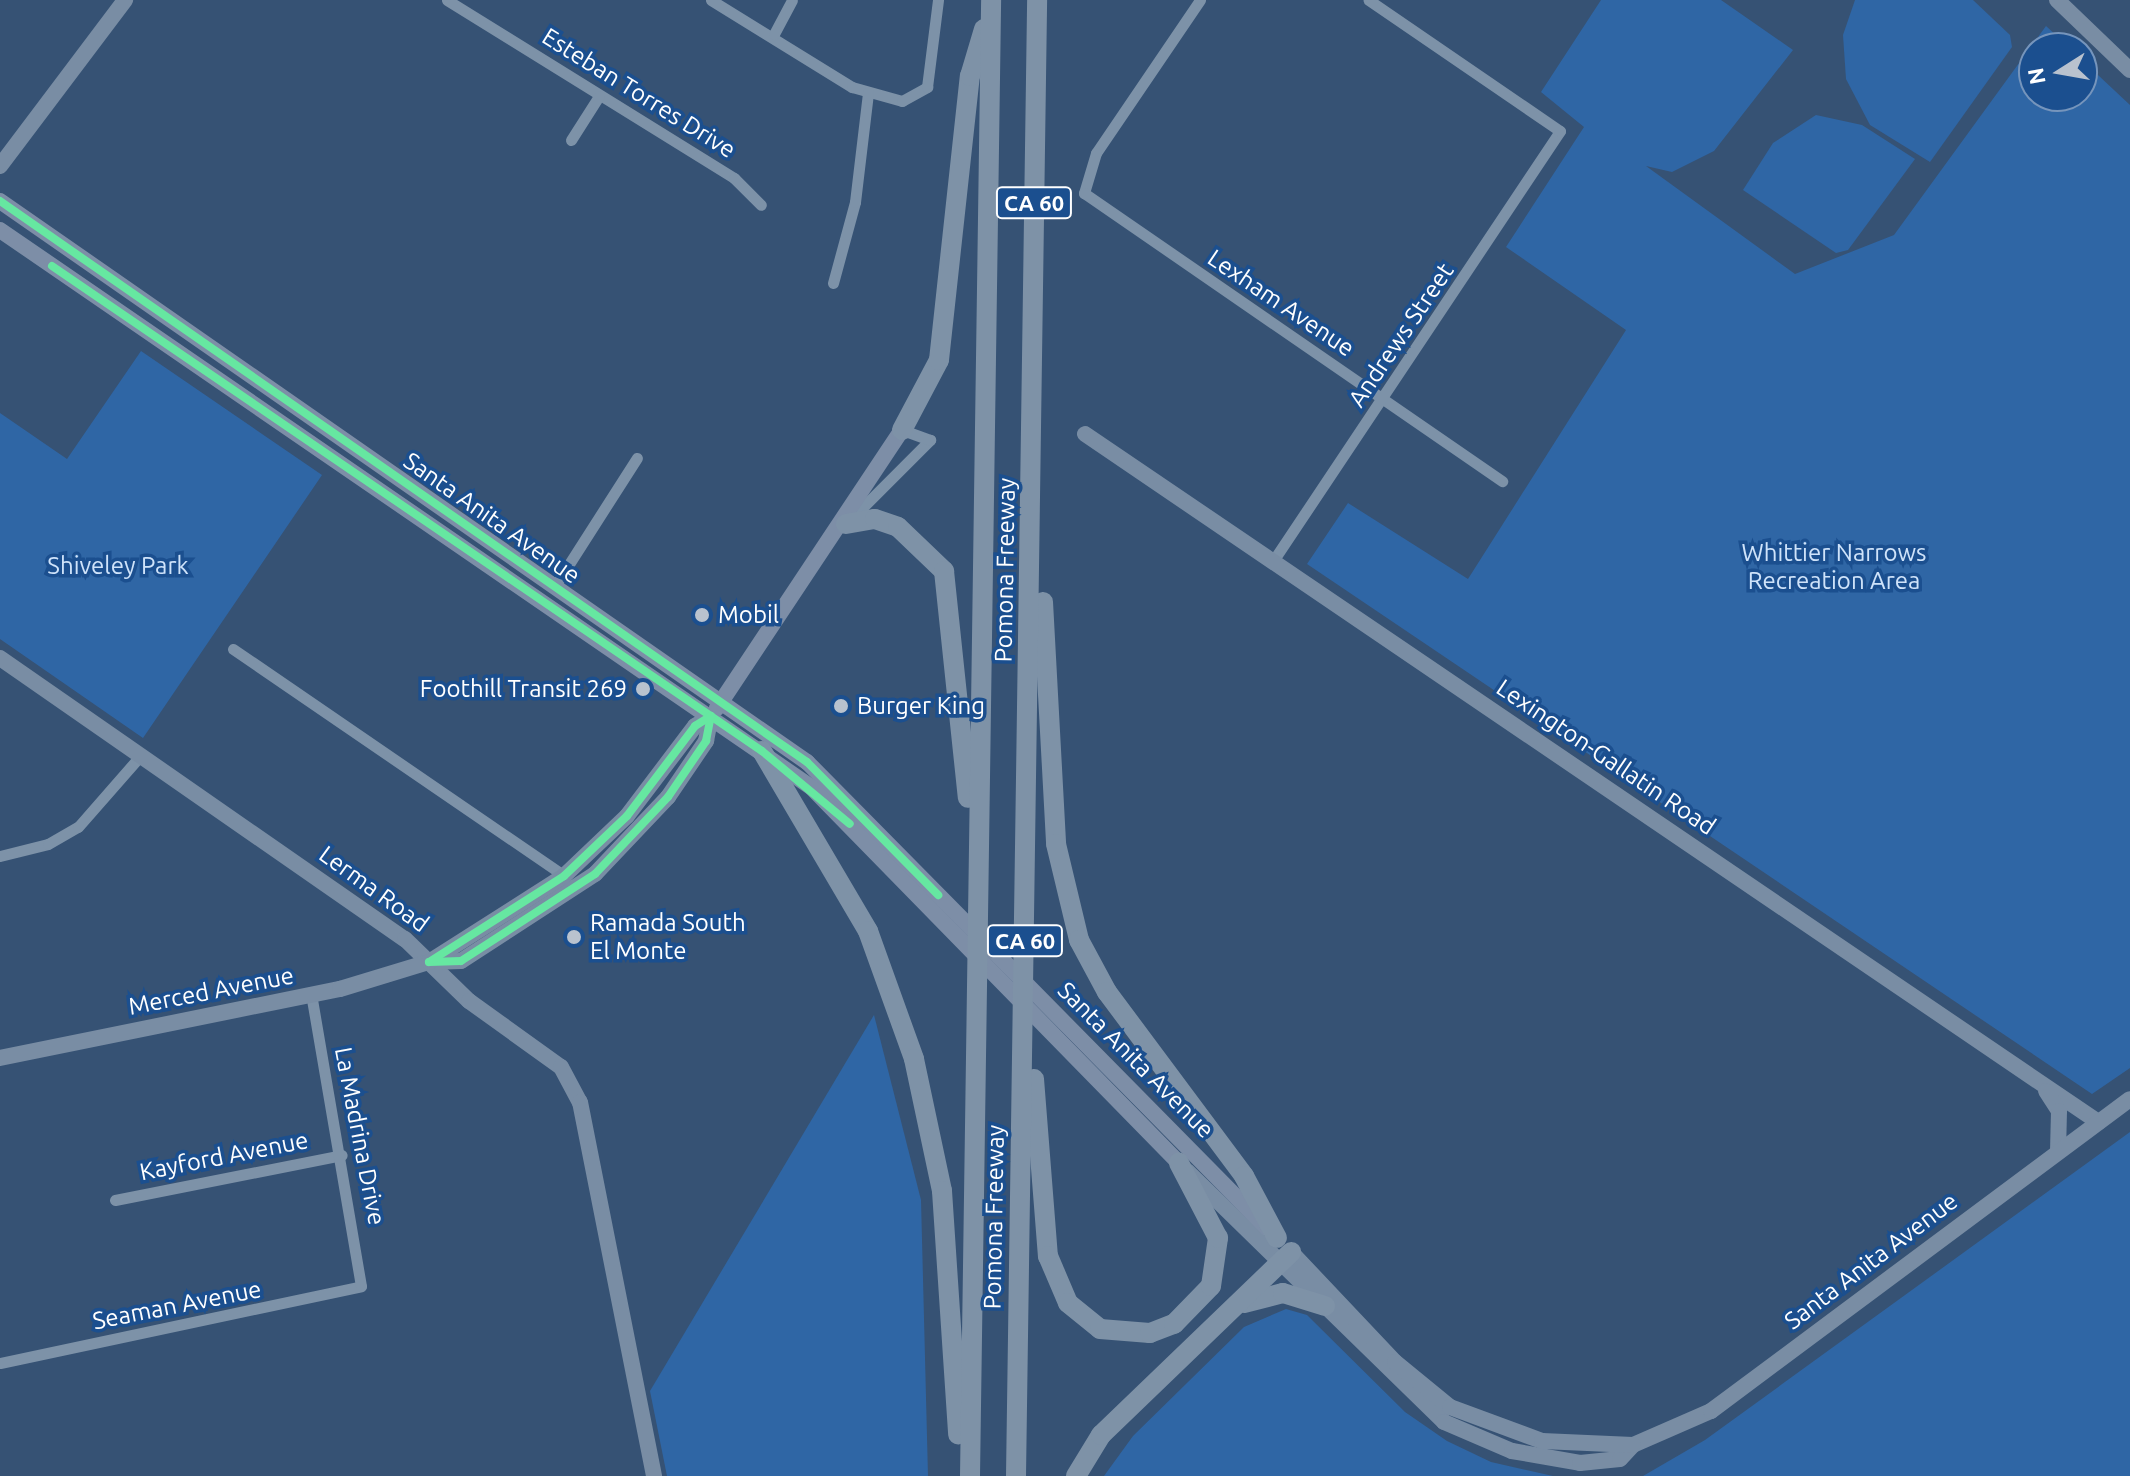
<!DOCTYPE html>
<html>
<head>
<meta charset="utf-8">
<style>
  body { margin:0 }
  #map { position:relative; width:2130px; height:1476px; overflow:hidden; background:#365274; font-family:Ubuntu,sans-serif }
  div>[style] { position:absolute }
  .green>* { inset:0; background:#2f66a5 }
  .street>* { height:11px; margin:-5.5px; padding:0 5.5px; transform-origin:5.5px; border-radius:5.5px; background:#7d92a8 }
  .secondary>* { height:16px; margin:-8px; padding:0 8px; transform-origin:8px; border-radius:8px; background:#798da4 }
  .primary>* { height:16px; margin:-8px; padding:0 8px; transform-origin:8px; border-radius:8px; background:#7d8ea7 }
  .highway>* { height:20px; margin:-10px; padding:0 10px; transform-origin:10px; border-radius:10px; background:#7e92a7 }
  .cycleway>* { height:8px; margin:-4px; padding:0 4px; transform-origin:4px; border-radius:4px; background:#66e7a1 }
  .dots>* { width:22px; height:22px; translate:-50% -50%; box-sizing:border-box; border:4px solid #1b4f8f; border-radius:50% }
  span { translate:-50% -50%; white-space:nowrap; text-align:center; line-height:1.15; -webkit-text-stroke:7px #1b4f8f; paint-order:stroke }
  .shield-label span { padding:2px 6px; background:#1b4f8f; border:2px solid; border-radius:6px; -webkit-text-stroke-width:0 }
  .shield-label { font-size:22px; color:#fff; font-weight:700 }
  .street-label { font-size:24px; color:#fff }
  .park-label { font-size:24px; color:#cfe3fa }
  .poi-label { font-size:24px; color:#fff }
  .left { translate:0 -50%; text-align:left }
  .right { translate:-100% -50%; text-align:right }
  .north { position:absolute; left:2018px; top:32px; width:80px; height:80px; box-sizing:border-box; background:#1b4f8f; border:2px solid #7695bc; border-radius:50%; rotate:259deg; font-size:22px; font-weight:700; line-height:32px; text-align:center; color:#fff }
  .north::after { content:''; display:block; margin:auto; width:28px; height:36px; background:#b9c2ce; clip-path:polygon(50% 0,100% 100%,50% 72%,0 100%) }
</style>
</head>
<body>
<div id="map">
  <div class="green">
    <div style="clip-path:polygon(1601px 0,1721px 0,1793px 50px,1714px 151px,1672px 172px,1646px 166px,1795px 274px,1894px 235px,2046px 26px,2070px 48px,2034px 48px,2034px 96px,2082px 96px,2082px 60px,2130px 105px,2130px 1068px,2092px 1094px,1307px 564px,1348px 503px,1468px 579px,1626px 330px,1506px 247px,1584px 127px,1541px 92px)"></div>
    <div style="clip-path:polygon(1855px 0,1973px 0,2010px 35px,2012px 47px,1930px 162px,1870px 125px,1846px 79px,1843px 35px)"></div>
    <div style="clip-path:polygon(1816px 115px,1862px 125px,1915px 159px,1848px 250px,1836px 253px,1743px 190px,1773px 143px)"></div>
    <div style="clip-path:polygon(141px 351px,322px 475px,143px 738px,0 639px,0 413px,67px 459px)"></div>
    <div style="clip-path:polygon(874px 1015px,921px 1200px,928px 1476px,667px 1476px,650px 1391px)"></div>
    <div style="clip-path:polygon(2130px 1132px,2130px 1476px,1643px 1476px,1705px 1440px)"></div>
    <div style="clip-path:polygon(1286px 1309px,1307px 1315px,1405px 1412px,1447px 1441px,1491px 1462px,1553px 1476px,1104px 1476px,1133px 1436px,1244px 1327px)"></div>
  </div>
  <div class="street">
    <div style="left:447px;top:0;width:338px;rotate:31.8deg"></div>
    <div style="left:734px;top:178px;width:38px;rotate:45deg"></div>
    <div style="left:711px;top:0;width:166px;rotate:31.7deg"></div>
    <div style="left:852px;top:87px;width:52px;rotate:15.6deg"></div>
    <div style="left:902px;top:101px;width:29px;rotate:-29deg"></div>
    <div style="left:927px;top:87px;width:88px;rotate:-82.8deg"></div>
    <div style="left:1200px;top:0;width:185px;rotate:124.2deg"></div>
    <div style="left:1096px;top:153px;width:42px;rotate:106.7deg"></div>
    <div style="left:1084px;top:193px;width:508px;rotate:34.57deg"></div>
    <div style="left:774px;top:34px;width:38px;rotate:-62deg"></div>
    <div style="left:571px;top:140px;width:52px;rotate:-57.5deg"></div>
    <div style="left:833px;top:283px;width:84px;rotate:-74.8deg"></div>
    <div style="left:855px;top:202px;width:110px;rotate:-83.2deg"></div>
    <div style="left:849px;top:521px;width:115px;rotate:-45deg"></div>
    <div style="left:930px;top:440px;width:30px;rotate:-160deg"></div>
    <div style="left:1273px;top:561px;width:517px;rotate:-56.28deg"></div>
    <div style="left:1560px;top:131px;width:232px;rotate:-145.6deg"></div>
    <div style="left:555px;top:586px;width:152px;rotate:-57.4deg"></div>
    <div style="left:233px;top:649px;width:401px;rotate:34.4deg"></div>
    <div style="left:0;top:856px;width:49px;rotate:-14deg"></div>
    <div style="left:48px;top:844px;width:34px;rotate:-30deg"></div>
    <div style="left:78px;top:827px;width:97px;rotate:-48.8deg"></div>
    <div style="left:115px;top:1200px;width:231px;rotate:-11.2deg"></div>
    <div style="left:0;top:1363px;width:369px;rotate:-12deg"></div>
    <div style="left:361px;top:1286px;width:295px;rotate:-99.7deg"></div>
  </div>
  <div class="secondary">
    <div style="left:2057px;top:0;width:101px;rotate:43.8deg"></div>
    <div style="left:0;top:166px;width:208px;rotate:-53deg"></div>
    <div style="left:1085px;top:434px;width:1225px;rotate:34.18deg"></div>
    <div style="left:0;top:658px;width:493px;rotate:34.8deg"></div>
    <div style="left:405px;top:939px;width:89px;rotate:44.1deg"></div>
    <div style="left:469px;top:1001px;width:113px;rotate:35.7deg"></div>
    <div style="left:561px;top:1067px;width:40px;rotate:62deg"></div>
    <div style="left:580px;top:1102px;width:381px;rotate:78.8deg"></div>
    <div style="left:429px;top:962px;width:32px;rotate:-2deg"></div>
    <div style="left:461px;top:961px;width:160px;rotate:-33deg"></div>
    <div style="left:595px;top:874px;width:106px;rotate:-46.5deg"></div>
    <div style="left:668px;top:797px;width:68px;rotate:-55.8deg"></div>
    <div style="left:706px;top:741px;width:25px;rotate:-79deg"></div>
    <div style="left:0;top:1058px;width:347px;rotate:-11.5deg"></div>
    <div style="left:340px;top:989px;width:93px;rotate:-16.9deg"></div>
    <div style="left:429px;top:962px;width:160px;rotate:-32.5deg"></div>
    <div style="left:564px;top:876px;width:87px;rotate:-43.6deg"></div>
    <div style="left:627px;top:816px;width:113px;rotate:-52.9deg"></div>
    <div style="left:695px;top:726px;width:19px;rotate:-32deg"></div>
    <div style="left:2046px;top:1091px;width:24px;rotate:57deg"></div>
    <div style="left:2059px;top:1111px;width:40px;rotate:91.4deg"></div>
    <div style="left:1187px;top:1171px;width:359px;rotate:44.3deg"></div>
    <div style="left:1444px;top:1422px;width:74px;rotate:23.1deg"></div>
    <div style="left:1512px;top:1451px;width:69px;rotate:10deg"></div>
    <div style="left:1580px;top:1463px;width:40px;rotate:-5.7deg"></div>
    <div style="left:1620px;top:1459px;width:19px;rotate:-47deg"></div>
    <div style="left:1633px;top:1445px;width:85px;rotate:-23.6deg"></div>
    <div style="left:1711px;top:1411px;width:522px;rotate:-36.67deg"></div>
    <div style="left:1291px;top:1252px;width:151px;rotate:46.6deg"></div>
    <div style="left:1395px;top:1362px;width:71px;rotate:39.3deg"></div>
    <div style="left:1450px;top:1407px;width:98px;rotate:20.3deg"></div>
    <div style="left:1542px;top:1441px;width:91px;rotate:2.5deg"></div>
  </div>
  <div class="primary">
    <div style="left:0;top:201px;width:983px;rotate:34.81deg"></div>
    <div style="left:807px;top:762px;width:655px;rotate:45.37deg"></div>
    <div style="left:0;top:230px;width:984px;rotate:34.48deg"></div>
    <div style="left:811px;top:787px;width:526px;rotate:45.62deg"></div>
    <div style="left:717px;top:708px;width:334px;rotate:-56.4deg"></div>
  </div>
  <div class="highway">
    <div style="left:902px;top:430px;width:79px;rotate:-62.1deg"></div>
    <div style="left:939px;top:360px;width:286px;rotate:-83.8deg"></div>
    <div style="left:970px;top:76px;width:49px;rotate:-73.4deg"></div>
    <div style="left:846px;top:524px;width:29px;rotate:-10deg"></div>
    <div style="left:875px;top:519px;width:24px;rotate:19deg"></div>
    <div style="left:898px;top:527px;width:64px;rotate:43.7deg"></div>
    <div style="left:944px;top:571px;width:228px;rotate:84deg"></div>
    <div style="left:1043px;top:602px;width:242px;rotate:86.9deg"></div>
    <div style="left:1056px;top:844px;width:99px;rotate:76.5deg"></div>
    <div style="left:1079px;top:940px;width:59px;rotate:61.7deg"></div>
    <div style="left:1107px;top:992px;width:229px;rotate:53.3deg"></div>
    <div style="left:1244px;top:1176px;width:70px;rotate:62deg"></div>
    <div style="left:762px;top:751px;width:209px;rotate:59.5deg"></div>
    <div style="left:868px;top:931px;width:136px;rotate:70.2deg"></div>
    <div style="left:914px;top:1059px;width:135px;rotate:78deg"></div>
    <div style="left:942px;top:1191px;width:244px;rotate:86.2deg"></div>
    <div style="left:1034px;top:1079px;width:178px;rotate:85.5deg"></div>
    <div style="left:1048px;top:1256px;width:51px;rotate:66.9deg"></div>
    <div style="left:1068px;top:1303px;width:41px;rotate:39.1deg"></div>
    <div style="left:1100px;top:1329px;width:50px;rotate:4.6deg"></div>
    <div style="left:1150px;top:1333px;width:26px;rotate:-21deg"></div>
    <div style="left:1174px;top:1324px;width:53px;rotate:-45.8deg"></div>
    <div style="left:1211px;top:1286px;width:49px;rotate:-81.7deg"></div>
    <div style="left:1218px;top:1238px;width:85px;rotate:-117.5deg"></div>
    <div style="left:1244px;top:1303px;width:40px;rotate:-14.4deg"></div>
    <div style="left:1283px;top:1293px;width:44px;rotate:17.2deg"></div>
    <div style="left:970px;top:1476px;width:1476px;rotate:-89.18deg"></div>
    <div style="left:1016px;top:1476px;width:1476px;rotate:-89.18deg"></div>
    <div style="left:1076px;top:1476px;width:48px;rotate:-58.6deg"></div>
    <div style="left:1101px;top:1435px;width:264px;rotate:-43.9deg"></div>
  </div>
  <div class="cycleway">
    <div style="left:0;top:201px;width:983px;rotate:34.81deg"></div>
    <div style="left:807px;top:762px;width:187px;rotate:45.4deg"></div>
    <div style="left:52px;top:266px;width:860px;rotate:34.34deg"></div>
    <div style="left:762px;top:751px;width:114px;rotate:39.7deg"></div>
    <div style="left:429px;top:962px;width:32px;rotate:-2deg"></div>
    <div style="left:461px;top:961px;width:160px;rotate:-33deg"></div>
    <div style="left:595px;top:874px;width:106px;rotate:-46.5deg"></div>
    <div style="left:668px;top:797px;width:68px;rotate:-55.8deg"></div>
    <div style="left:706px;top:741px;width:25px;rotate:-79deg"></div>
    <div style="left:429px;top:962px;width:160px;rotate:-32.5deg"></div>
    <div style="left:564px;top:876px;width:87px;rotate:-43.6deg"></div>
    <div style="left:627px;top:816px;width:113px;rotate:-52.9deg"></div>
    <div style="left:695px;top:726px;width:19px;rotate:-32deg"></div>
  </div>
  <div class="dots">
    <div style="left:702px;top:615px;background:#b9c2ce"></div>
    <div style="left:643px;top:689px;background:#b9c2ce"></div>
    <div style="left:841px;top:706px;background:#b9c2ce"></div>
    <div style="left:574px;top:937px;background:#b9c2ce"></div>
  </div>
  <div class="shield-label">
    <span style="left:1034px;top:203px">CA 60</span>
    <span style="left:1025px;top:941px">CA 60</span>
  </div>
  <div class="street-label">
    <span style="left:639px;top:93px;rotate:32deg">Esteban Torres Drive</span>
    <span style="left:1281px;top:303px;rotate:34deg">Lexham Avenue</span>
    <span style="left:1401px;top:335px;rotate:-56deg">Andrews Street</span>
    <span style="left:492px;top:518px;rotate:35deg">Santa Anita Avenue</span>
    <span style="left:1005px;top:570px;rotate:-89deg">Pomona Freeway</span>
    <span style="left:1606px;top:757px;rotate:34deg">Lexington-Gallatin Road</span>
    <span style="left:374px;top:889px;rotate:36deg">Lerma Road</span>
    <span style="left:211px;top:991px;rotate:-11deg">Merced Avenue</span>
    <span style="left:1136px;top:1060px;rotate:45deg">Santa Anita Avenue</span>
    <span style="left:360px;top:1136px;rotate:79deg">La Madrina Drive</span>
    <span style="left:224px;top:1156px;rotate:-11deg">Kayford Avenue</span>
    <span style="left:994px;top:1217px;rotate:-89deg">Pomona Freeway</span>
    <span style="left:1871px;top:1261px;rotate:-37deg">Santa Anita Avenue</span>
    <span style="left:177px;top:1305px;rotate:-11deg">Seaman Avenue</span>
  </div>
  <div class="park-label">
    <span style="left:1834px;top:567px">Whittier Narrows<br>Recreation Area</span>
    <span style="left:118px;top:566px">Shiveley Park</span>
  </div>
  <div class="poi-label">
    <span class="left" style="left:718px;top:615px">Mobil</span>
    <span class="right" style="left:627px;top:689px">Foothill Transit 269</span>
    <span class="left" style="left:857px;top:706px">Burger King</span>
    <span class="left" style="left:590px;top:937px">Ramada South<br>El Monte</span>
  </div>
  <div class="north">N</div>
</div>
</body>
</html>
